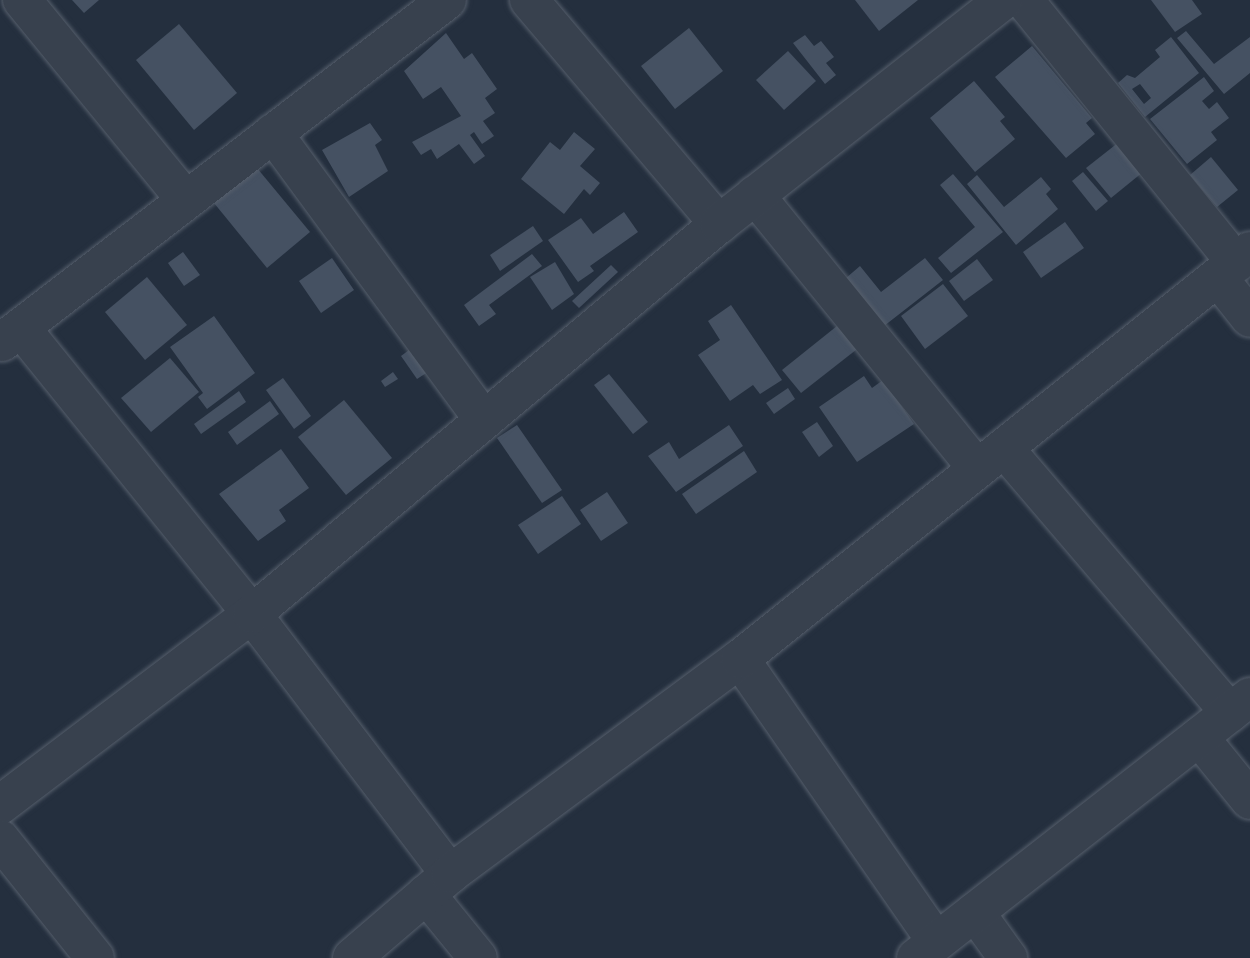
<!DOCTYPE html>
<html>
<head>
<meta charset="utf-8">
<style>
  body { margin:0 }
  #map { position:relative; width:1250px; height:958px; overflow:hidden; background:#242f3e; font-family:Jost,sans-serif }
  div>[style] { position:absolute }
  .building>* { inset:0; background:#455162 }
  .roads { filter:drop-shadow(0 0 2px #565f6c) drop-shadow(0 0 2px #565f6c) }
  .minor>* { height:38px; margin:-19px; padding:0 19px; transform-origin:19px; border-radius:19px; background:#38414e }
  span { translate:-50% -50%; white-space:nowrap; text-align:center; line-height:1.15; -webkit-text-stroke:5px #1d2633; paint-order:stroke }
</style>
</head>
<body>
<div id="map">
  <div class="building">
    <div style="clip-path:polygon(72px 0,99px 0,84px 13px)"></div>
    <div style="clip-path:polygon(855px 0,918px 0,879px 31px)"></div>
    <div style="clip-path:polygon(1151px 0,1192px 0,1202px 14px,1175px 32px)"></div>
    <div style="clip-path:polygon(179px 24px,237px 93px,194px 130px,136px 60px)"></div>
    <div style="clip-path:polygon(689px 28px,723px 71px,675px 109px,641px 66px)"></div>
    <div style="clip-path:polygon(1186px 31px,1214px 64px,1250px 37px,1250px 73px,1224px 94px,1177px 38px)"></div>
    <div style="clip-path:polygon(446px 33px,464px 59px,472px 53px,497px 89px,485px 98px,495px 113px,483px 121px,494px 136px,482px 144px,474px 132px,470px 135px,485px 156px,474px 164px,459px 144px,437px 159px,431px 149px,421px 155px,412px 142px,461px 116px,441px 87px,423px 99px,404px 71px)"></div>
    <div style="clip-path:polygon(805px 35px,814px 46px,821px 41px,834px 57px,826px 63px,836px 75px,825px 84px,793px 43px)"></div>
    <div style="clip-path:polygon(evenodd,1171px 37px,1199px 73px,1145px 117px,1118px 83px,1127px 75px,1135px 78px,1160px 57px,1155px 50px,1171px 37px,1140px 84px,1151px 98px,1144px 104px,1132px 89px,1140px 84px)"></div>
    <div style="clip-path:polygon(1032px 46px,1092px 118px,1086px 123px,1095px 134px,1066px 158px,995px 77px)"></div>
    <div style="clip-path:polygon(788px 51px,816px 81px,784px 110px,756px 80px)"></div>
    <div style="clip-path:polygon(1204px 77px,1214px 91px,1202px 101px,1209px 109px,1217px 102px,1229px 118px,1211px 132px,1217px 140px,1187px 164px,1150px 119px)"></div>
    <div style="clip-path:polygon(974px 81px,1005px 117px,1000px 121px,1015px 139px,975px 172px,930px 118px)"></div>
    <div style="clip-path:polygon(370px 123px,382px 140px,375px 145px,388px 171px,349px 197px,322px 150px)"></div>
    <div style="clip-path:polygon(574px 132px,595px 149px,580px 166px,600px 183px,590px 195px,584px 189px,564px 214px,521px 179px,550px 142px,560px 150px)"></div>
    <div style="clip-path:polygon(1119px 142px,1143px 172px,1111px 198px,1086px 168px)"></div>
    <div style="clip-path:polygon(1211px 157px,1238px 190px,1217px 207px,1190px 175px)"></div>
    <div style="clip-path:polygon(257px 168px,310px 232px,267px 268px,214px 203px)"></div>
    <div style="clip-path:polygon(1083px 172px,1108px 201px,1096px 211px,1072px 181px)"></div>
    <div style="clip-path:polygon(953px 174px,1003px 232px,951px 273px,938px 258px,975px 227px,940px 185px)"></div>
    <div style="clip-path:polygon(977px 175px,1004px 207px,1041px 177px,1051px 189px,1046px 194px,1058px 209px,1016px 245px,967px 184px)"></div>
    <div style="clip-path:polygon(624px 212px,638px 232px,590px 266px,594px 271px,578px 282px,548px 240px,581px 218px,593px 234px)"></div>
    <div style="clip-path:polygon(1065px 222px,1084px 248px,1041px 278px,1023px 252px)"></div>
    <div style="clip-path:polygon(533px 226px,543px 241px,500px 271px,490px 255px)"></div>
    <div style="clip-path:polygon(183px 252px,200px 275px,184px 286px,168px 263px)"></div>
    <div style="clip-path:polygon(532px 254px,542px 266px,489px 305px,496px 314px,479px 326px,464px 305px)"></div>
    <div style="clip-path:polygon(332px 258px,354px 290px,321px 313px,299px 281px)"></div>
    <div style="clip-path:polygon(925px 258px,943px 280px,884px 326px,846px 278px,860px 266px,881px 292px)"></div>
    <div style="clip-path:polygon(977px 259px,993px 280px,964px 301px,949px 281px)"></div>
    <div style="clip-path:polygon(555px 262px,574px 294px,552px 310px,530px 277px)"></div>
    <div style="clip-path:polygon(611px 265px,618px 272px,579px 308px,572px 301px)"></div>
    <div style="clip-path:polygon(147px 277px,187px 325px,145px 360px,105px 312px)"></div>
    <div style="clip-path:polygon(943px 284px,968px 316px,925px 349px,901px 316px)"></div>
    <div style="clip-path:polygon(731px 305px,782px 380px,760px 394px,753px 385px,730px 401px,698px 355px,720px 340px,708px 321px)"></div>
    <div style="clip-path:polygon(214px 316px,255px 373px,207px 409px,198px 397px,203px 393px,170px 347px)"></div>
    <div style="clip-path:polygon(842px 322px,861px 346px,801px 393px,782px 370px)"></div>
    <div style="clip-path:polygon(417px 344px,434px 368px,417px 379px,401px 356px)"></div>
    <div style="clip-path:polygon(170px 358px,199px 392px,151px 432px,121px 398px)"></div>
    <div style="clip-path:polygon(393px 372px,398px 379px,385px 387px,381px 381px)"></div>
    <div style="clip-path:polygon(609px 374px,648px 422px,633px 434px,594px 385px)"></div>
    <div style="clip-path:polygon(864px 376px,872px 388px,883px 380px,914px 424px,857px 462px,819px 407px)"></div>
    <div style="clip-path:polygon(283px 378px,311px 416px,294px 429px,266px 390px)"></div>
    <div style="clip-path:polygon(788px 388px,795px 399px,774px 414px,766px 403px)"></div>
    <div style="clip-path:polygon(239px 391px,246px 402px,201px 434px,194px 424px)"></div>
    <div style="clip-path:polygon(344px 400px,392px 458px,346px 495px,298px 437px)"></div>
    <div style="clip-path:polygon(270px 401px,279px 414px,237px 445px,228px 432px)"></div>
    <div style="clip-path:polygon(817px 422px,833px 446px,819px 457px,802px 432px)"></div>
    <div style="clip-path:polygon(517px 425px,562px 490px,542px 503px,497px 438px)"></div>
    <div style="clip-path:polygon(729px 425px,743px 446px,676px 492px,648px 456px,669px 442px,679px 459px)"></div>
    <div style="clip-path:polygon(281px 449px,309px 488px,279px 510px,286px 521px,258px 541px,219px 494px)"></div>
    <div style="clip-path:polygon(744px 451px,757px 472px,696px 514px,682px 494px)"></div>
    <div style="clip-path:polygon(607px 492px,628px 523px,601px 541px,580px 510px)"></div>
    <div style="clip-path:polygon(562px 496px,581px 524px,538px 554px,518px 525px)"></div>
  </div>
  <div class="roads">
    <div class="minor">
      <div style="left:22px;top:0;width:257px;rotate:50.7deg"></div>
      <div style="left:529px;top:0;width:294px;rotate:49.7deg"></div>
      <div style="left:1024px;top:0;width:338px;rotate:51.1deg"></div>
      <div style="left:273px;top:133px;width:356px;rotate:53.7deg"></div>
      <div style="left:755px;top:195px;width:352px;rotate:50.9deg"></div>
      <div style="left:1220px;top:280px;width:48px;rotate:51.7deg"></div>
      <div style="left:21px;top:328px;width:368px;rotate:51.1deg"></div>
      <div style="left:252px;top:614px;width:327px;rotate:52.7deg"></div>
      <div style="left:2px;top:342px;width:561px;rotate:-37.54deg"></div>
      <div style="left:1004px;top:448px;width:348px;rotate:49.5deg"></div>
      <div style="left:740px;top:659px;width:343px;rotate:55.2deg"></div>
      <div style="left:1199px;top:737px;width:81px;rotate:51deg"></div>
      <div style="left:0;top:805px;width:316px;rotate:-37.2deg"></div>
      <div style="left:252px;top:614px;width:608px;rotate:-39.87deg"></div>
      <div style="left:719px;top:224px;width:362px;rotate:-38.2deg"></div>
      <div style="left:0;top:839px;width:152px;rotate:51.4deg"></div>
      <div style="left:426px;top:894px;width:82px;rotate:50.9deg"></div>
      <div style="left:975px;top:912px;width:57px;rotate:54.3deg"></div>
      <div style="left:352px;top:958px;width:129px;rotate:-40.6deg"></div>
      <div style="left:450px;top:874px;width:361px;rotate:-36.6deg"></div>
      <div style="left:740px;top:659px;width:653px;rotate:-38.66deg"></div>
      <div style="left:916px;top:958px;width:424px;rotate:-38deg"></div>
    </div>
  </div>
</div>
</body>
</html>
